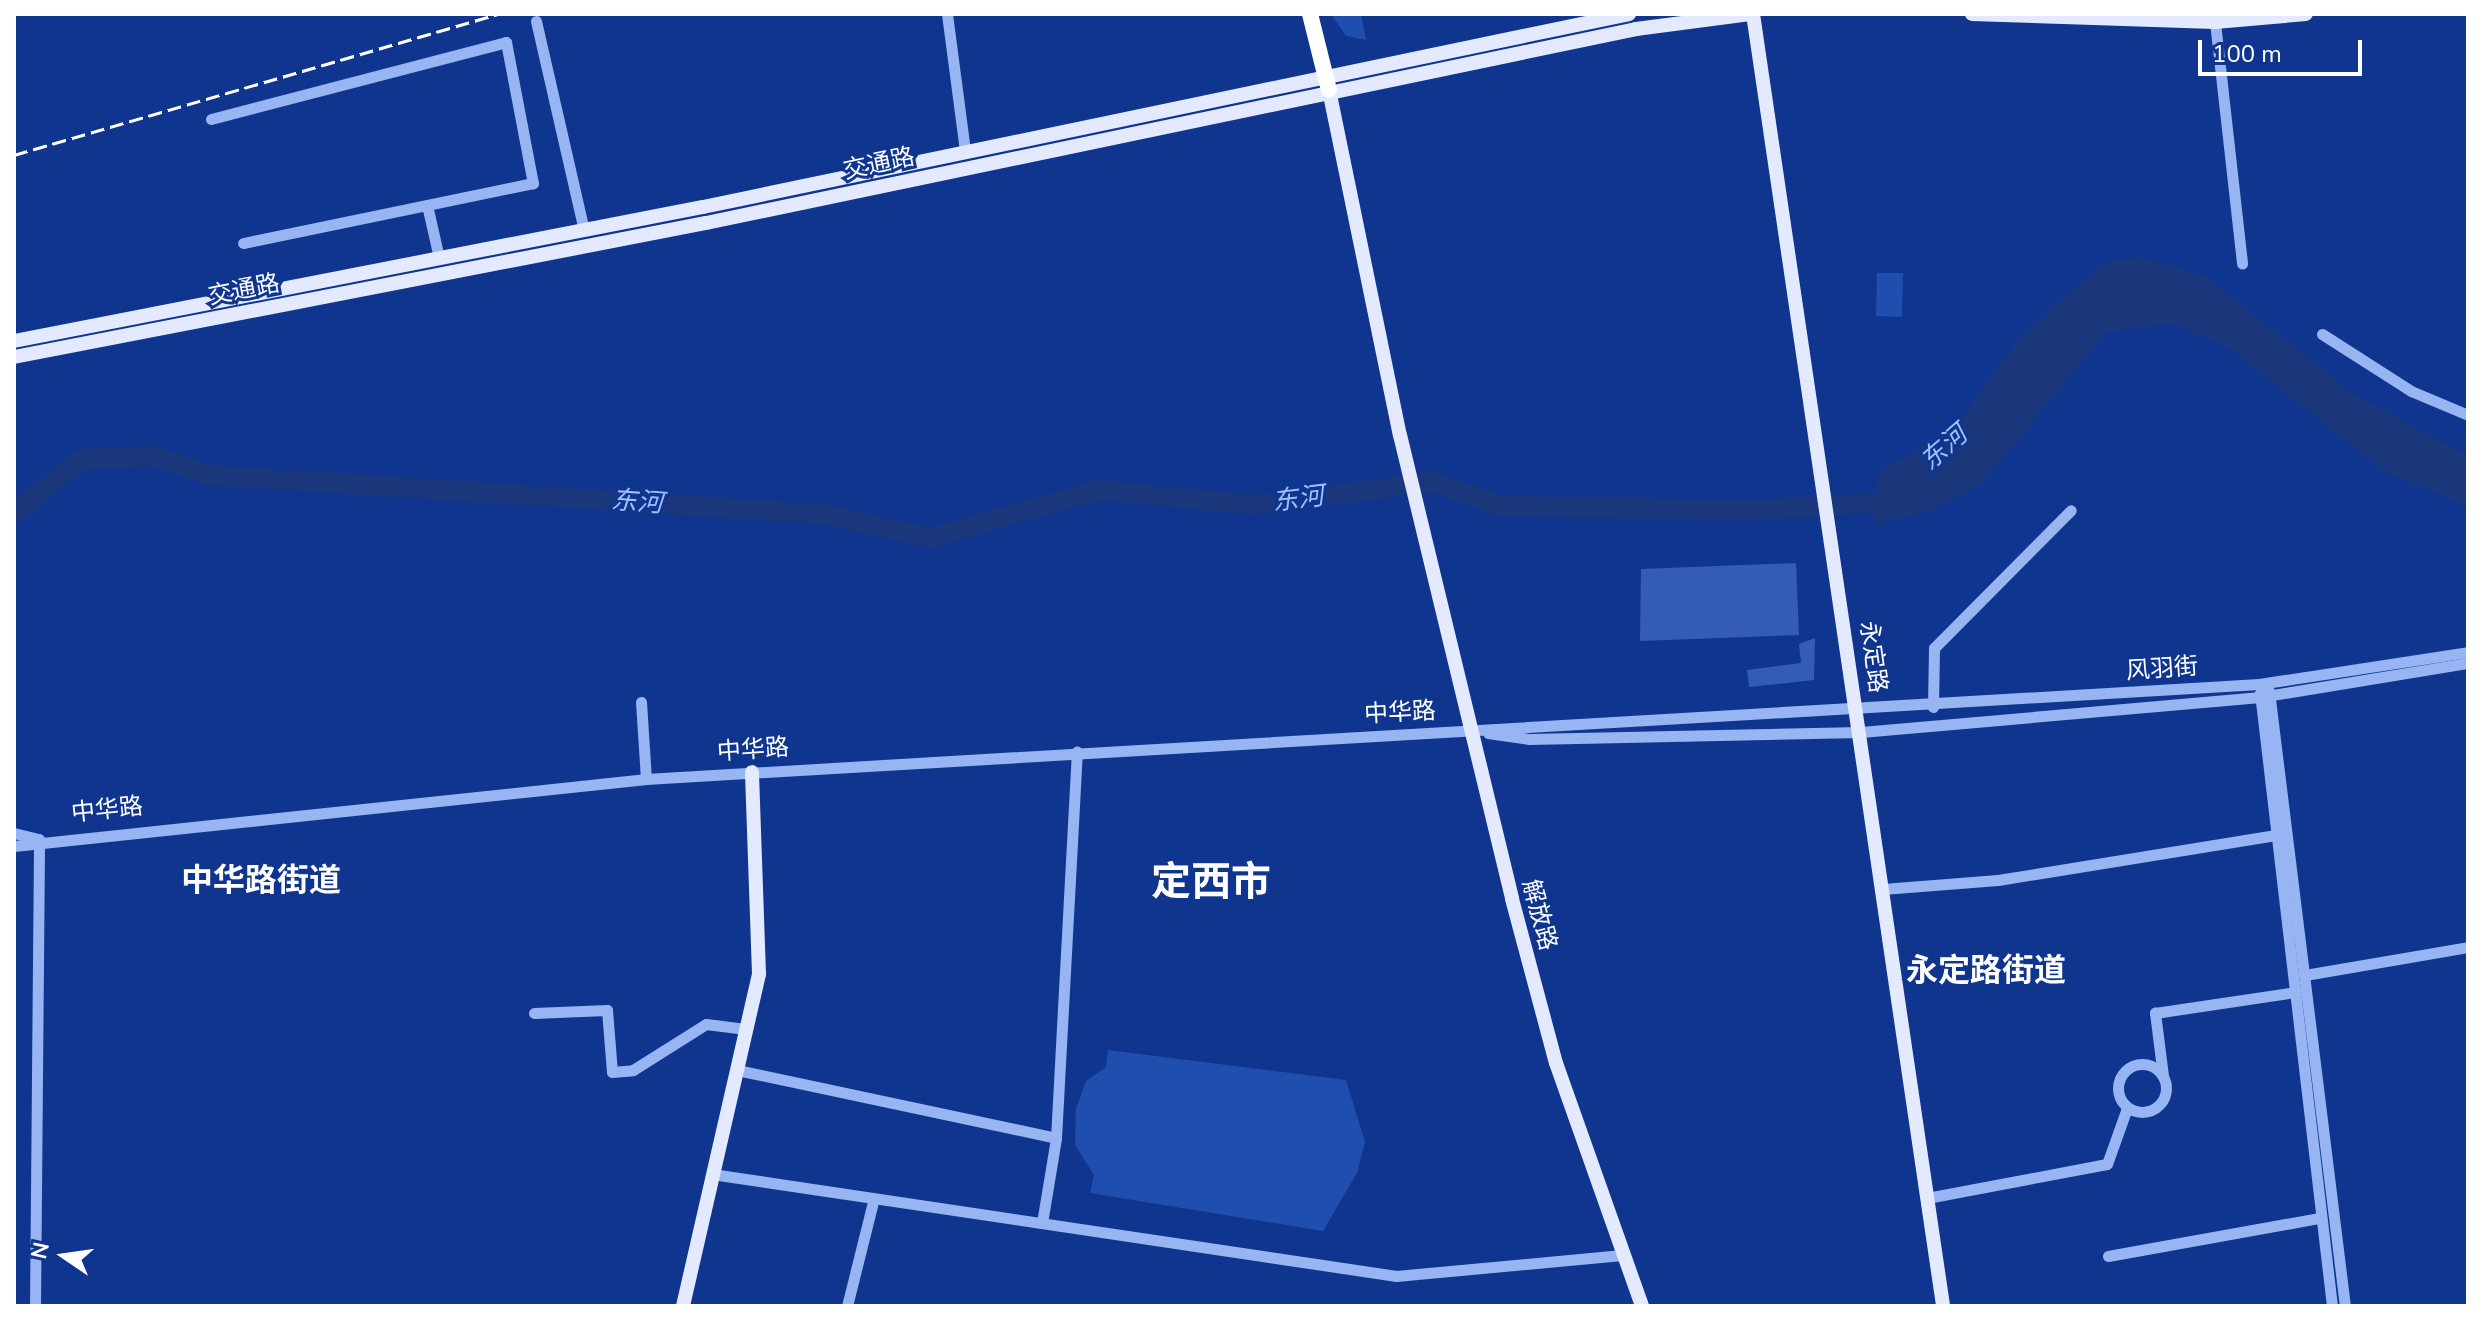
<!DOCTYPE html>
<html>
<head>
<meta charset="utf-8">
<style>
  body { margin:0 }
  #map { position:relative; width:2482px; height:1320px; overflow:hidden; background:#0f358f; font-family:"Nunito Sans","Noto Sans SC",sans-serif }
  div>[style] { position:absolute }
  .green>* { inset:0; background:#204eae }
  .water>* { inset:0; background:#1b377b }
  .river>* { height:20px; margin:-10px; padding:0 10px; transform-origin:10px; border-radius:10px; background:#1b377b }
  .building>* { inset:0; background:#335cb7 }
  .minor>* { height:11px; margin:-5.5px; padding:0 5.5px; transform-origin:5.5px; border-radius:5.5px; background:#97b4f3 }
  .minor>.ring { margin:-5.5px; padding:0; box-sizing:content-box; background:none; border:11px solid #97b4f3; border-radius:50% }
  .major>* { height:14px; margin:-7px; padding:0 7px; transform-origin:7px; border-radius:7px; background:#e3eaff }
  .highway>* { height:16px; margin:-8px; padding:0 8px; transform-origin:8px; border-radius:8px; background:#fff }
  .rail>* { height:3px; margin-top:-1.5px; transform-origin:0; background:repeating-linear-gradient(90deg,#fff 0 14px,transparent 0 20px) }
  span { translate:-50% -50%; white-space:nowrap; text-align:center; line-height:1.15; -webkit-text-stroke:6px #0f358f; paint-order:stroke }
  .street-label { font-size:24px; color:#fff }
  .water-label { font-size:26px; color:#a3bffb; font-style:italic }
  .district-label { font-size:32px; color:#fff; font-weight:700 }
  .town-label { font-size:40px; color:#fff; font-weight:700 }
  .frame { position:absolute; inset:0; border:16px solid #fff; pointer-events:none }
  .north { position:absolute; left:24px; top:1216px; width:80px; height:80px; -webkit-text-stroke:6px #0f358f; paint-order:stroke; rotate:283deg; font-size:22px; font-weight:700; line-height:32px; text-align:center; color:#fff }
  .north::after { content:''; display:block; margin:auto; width:28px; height:36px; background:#fff; clip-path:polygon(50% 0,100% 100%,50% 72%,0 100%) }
  .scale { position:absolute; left:2198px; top:40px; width:164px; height:36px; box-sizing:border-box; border:4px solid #fff; border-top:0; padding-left:10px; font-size:24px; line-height:28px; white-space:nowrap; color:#fff; -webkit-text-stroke:6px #0f358f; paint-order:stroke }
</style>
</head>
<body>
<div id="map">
  <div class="green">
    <div style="clip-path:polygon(1331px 14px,1361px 14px,1366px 40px,1346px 36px)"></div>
    <div style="clip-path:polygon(1877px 273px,1903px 273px,1902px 317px,1876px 316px)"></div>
    <div style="clip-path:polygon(1108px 1050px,1346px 1080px,1365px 1142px,1357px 1173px,1323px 1231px,1090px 1193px,1094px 1175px,1075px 1145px,1076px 1109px,1086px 1081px,1106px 1067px)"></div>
  </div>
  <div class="water">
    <div style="clip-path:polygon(2143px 257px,2206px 277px,2355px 395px,2468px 456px,2468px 506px,2387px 473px,2229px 348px,2170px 323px,2105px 333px,1981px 485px,1928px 512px,1874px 524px,1878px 472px,1955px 428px,2017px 340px,2073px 288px,2106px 262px)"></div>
  </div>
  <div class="river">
    <div style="left:14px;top:514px;width:87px;rotate:-39.4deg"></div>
    <div style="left:81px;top:459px;width:73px;rotate:-2.4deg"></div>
    <div style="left:154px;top:456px;width:57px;rotate:19.4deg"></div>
    <div style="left:208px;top:475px;width:618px;rotate:3.62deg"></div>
    <div style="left:825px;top:514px;width:107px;rotate:13deg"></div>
    <div style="left:929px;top:538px;width:177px;rotate:-15.8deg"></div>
    <div style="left:1099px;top:490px;width:156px;rotate:5.5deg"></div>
    <div style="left:1254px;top:505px;width:180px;rotate:-7.3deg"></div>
    <div style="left:1433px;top:482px;width:72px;rotate:19.4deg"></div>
    <div style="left:1501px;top:506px;width:245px;rotate:0.9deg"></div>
    <div style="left:1746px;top:510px;width:135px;rotate:-3deg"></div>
    <div style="left:1881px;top:503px;width:23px;rotate:-41deg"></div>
  </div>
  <div class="building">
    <div style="clip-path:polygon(1796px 563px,1799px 635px,1640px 641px,1641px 569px)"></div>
    <div style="clip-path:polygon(1815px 638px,1814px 680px,1749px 687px,1747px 670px,1801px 663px,1799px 644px)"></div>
  </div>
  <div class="minor">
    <div style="left:947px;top:14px;width:138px;rotate:82.5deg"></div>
    <div style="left:536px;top:21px;width:214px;rotate:77.1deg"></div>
    <div style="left:2215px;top:22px;width:243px;rotate:83.6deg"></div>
    <div style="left:211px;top:119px;width:305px;rotate:-14.6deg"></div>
    <div style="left:506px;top:42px;width:144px;rotate:79.2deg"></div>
    <div style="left:533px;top:183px;width:296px;rotate:168.3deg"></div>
    <div style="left:427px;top:205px;width:54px;rotate:77.2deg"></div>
    <div style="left:2322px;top:334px;width:106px;rotate:32.6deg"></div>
    <div style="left:2411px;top:391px;width:62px;rotate:22.8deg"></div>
    <div style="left:2269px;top:691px;width:620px;rotate:82.96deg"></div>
    <div style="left:2260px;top:693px;width:617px;rotate:83.3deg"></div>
    <div style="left:641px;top:702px;width:77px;rotate:86.3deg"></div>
    <div style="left:1933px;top:707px;width:59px;rotate:-89deg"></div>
    <div style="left:1934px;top:648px;width:194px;rotate:-45.2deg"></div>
    <div style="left:1488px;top:733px;width:41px;rotate:8.3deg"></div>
    <div style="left:1529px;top:739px;width:332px;rotate:-1.2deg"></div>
    <div style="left:1861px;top:732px;width:401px;rotate:-5deg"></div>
    <div style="left:2260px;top:697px;width:211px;rotate:-9.3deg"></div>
    <div style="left:14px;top:833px;width:25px;rotate:14deg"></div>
    <div style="left:14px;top:846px;width:636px;rotate:-6.05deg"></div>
    <div style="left:646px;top:779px;width:1616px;rotate:-3.37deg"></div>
    <div style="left:2259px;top:684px;width:211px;rotate:-8.7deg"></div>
    <div style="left:1883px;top:889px;width:115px;rotate:-4.5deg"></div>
    <div style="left:1998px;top:880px;width:283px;rotate:-9.2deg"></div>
    <div style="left:2305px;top:975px;width:165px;rotate:-9.7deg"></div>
    <div style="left:534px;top:1013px;width:73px;rotate:-2.4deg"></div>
    <div style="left:607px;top:1010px;width:62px;rotate:85.4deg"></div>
    <div style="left:612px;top:1072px;width:21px;rotate:-5deg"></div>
    <div style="left:633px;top:1070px;width:86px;rotate:-32.2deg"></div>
    <div style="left:706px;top:1024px;width:40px;rotate:7.1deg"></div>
    <div class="ring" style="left:2118px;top:1064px;width:37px;height:37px"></div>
    <div style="left:737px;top:1070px;width:326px;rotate:12deg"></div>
    <div style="left:2163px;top:1076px;width:64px;rotate:-97.2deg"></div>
    <div style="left:2155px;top:1013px;width:143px;rotate:-8.5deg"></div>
    <div style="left:712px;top:1174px;width:692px;rotate:8.48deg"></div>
    <div style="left:1396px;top:1276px;width:227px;rotate:-5.3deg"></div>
    <div style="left:1927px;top:1198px;width:183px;rotate:-10.7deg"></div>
    <div style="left:2107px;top:1164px;width:59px;rotate:-70.3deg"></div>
    <div style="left:1042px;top:1223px;width:86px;rotate:-80.6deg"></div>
    <div style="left:1056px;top:1138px;width:387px;rotate:-86.9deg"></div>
    <div style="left:2108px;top:1256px;width:215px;rotate:-10.2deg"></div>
    <div style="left:35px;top:1306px;width:467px;rotate:-89.5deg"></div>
    <div style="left:847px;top:1306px;width:111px;rotate:-76deg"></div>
  </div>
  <div class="major">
    <div style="left:1753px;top:14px;width:1306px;rotate:81.63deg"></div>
    <div style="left:1972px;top:14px;width:243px;rotate:1.9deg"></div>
    <div style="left:2215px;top:22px;width:91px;rotate:-5deg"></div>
    <div style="left:1329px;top:90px;width:352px;rotate:78.4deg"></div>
    <div style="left:1400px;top:435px;width:477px;rotate:76.4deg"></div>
    <div style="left:1512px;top:899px;width:170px;rotate:75deg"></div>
    <div style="left:1556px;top:1063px;width:258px;rotate:70.5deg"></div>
    <div style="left:14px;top:341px;width:702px;rotate:-11.01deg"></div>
    <div style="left:703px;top:207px;width:946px;rotate:-11.77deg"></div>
    <div style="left:14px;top:357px;width:705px;rotate:-10.96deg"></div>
    <div style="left:706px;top:223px;width:950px;rotate:-11.78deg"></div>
    <div style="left:1636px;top:29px;width:117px;rotate:-7.4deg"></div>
    <div style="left:683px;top:1306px;width:341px;rotate:-77.1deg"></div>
    <div style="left:759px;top:974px;width:202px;rotate:-92deg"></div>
  </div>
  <div class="highway">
    <div style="left:1310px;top:14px;width:78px;rotate:76deg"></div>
  </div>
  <div class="rail">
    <div style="left:14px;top:155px;width:504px;rotate:-16.24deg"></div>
  </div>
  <div class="street-label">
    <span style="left:879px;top:164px;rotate:-12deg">交通路</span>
    <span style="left:244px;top:290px;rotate:-11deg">交通路</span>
    <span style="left:1873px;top:657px;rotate:82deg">永定路</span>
    <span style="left:2162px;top:669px;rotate:-4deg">风羽街</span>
    <span style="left:1400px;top:713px;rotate:-3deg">中华路</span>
    <span style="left:753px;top:750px;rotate:-4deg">中华路</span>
    <span style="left:107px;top:810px;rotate:-6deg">中华路</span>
    <span style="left:1539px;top:915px;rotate:75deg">解放路</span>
  </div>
  <div class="water-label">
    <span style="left:1944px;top:448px;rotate:-41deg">东河</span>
    <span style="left:1298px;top:499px;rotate:-7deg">东河</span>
    <span style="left:637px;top:502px;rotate:4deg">东河</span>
  </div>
  <div class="district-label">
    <span style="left:261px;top:881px">中华路街道</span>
    <span style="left:1986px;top:971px">永定路街道</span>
  </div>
  <div class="town-label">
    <span style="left:1211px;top:882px">定西市</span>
  </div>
  <div class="frame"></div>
  <div class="north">N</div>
  <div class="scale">100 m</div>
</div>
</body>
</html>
